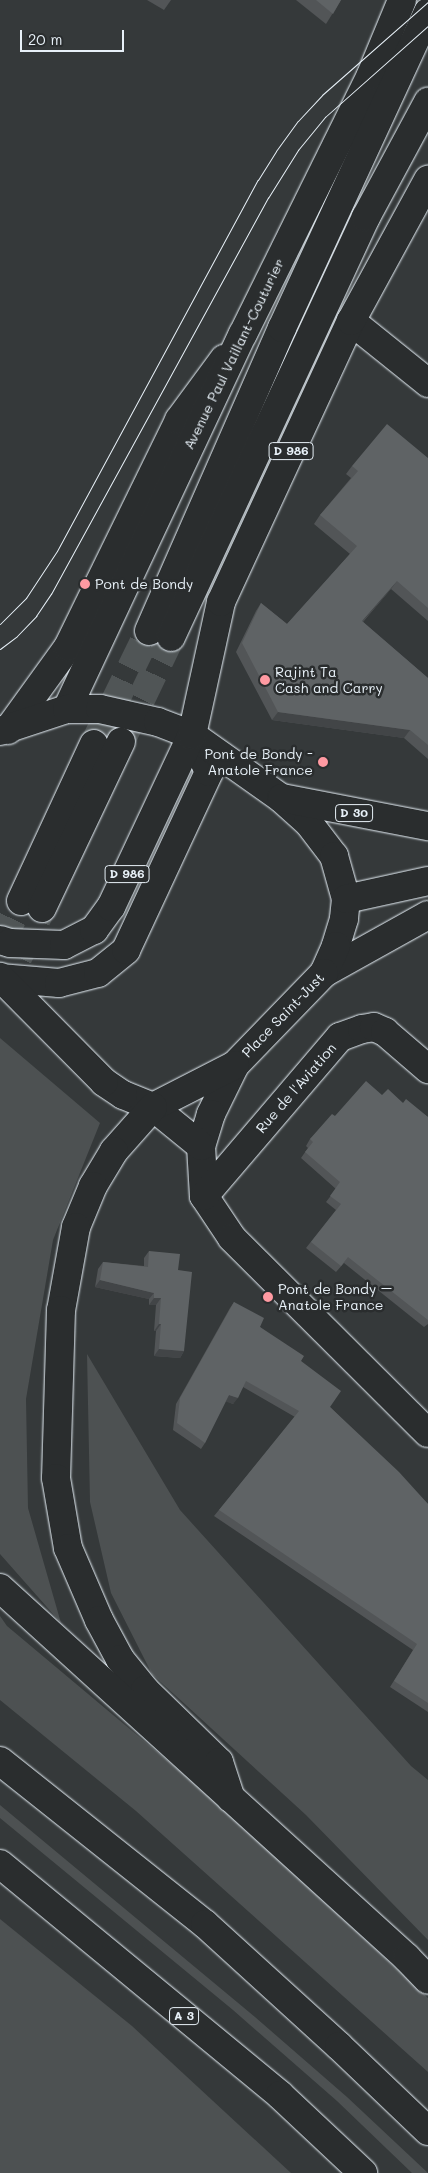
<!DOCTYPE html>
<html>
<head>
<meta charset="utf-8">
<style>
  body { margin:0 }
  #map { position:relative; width:428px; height:2173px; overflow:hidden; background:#35393a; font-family:Mali,sans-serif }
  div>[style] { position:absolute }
  .green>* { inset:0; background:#4d5152 }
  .highway-tunnel>* { height:28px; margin-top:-14px; transform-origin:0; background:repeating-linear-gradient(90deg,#505556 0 28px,transparent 0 42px) }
  .roads { filter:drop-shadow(0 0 1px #e8f1f8) drop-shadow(0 0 1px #e8f1f8) }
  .minor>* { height:28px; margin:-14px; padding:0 14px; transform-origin:14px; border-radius:14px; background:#2a2d2e }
  .major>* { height:28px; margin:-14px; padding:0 14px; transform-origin:14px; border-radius:14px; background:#2a2d2e }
  .highway>* { height:28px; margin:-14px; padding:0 14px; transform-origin:14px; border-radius:14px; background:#2a2d2e }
  .tram>* { height:1px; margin:-0.5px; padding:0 0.5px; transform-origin:0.5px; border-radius:0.5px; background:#e8f1f8 }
  .wall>* { inset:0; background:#525557 }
  .shaded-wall>* { inset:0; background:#424547 }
  .building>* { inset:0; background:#5f6365 }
  .dots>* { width:14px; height:14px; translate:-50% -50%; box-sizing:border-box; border:2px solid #2a2d2e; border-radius:50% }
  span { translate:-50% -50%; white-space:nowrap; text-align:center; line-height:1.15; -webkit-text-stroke:5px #2a2d2e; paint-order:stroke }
  .shield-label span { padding:1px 4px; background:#2a2d2e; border:1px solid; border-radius:4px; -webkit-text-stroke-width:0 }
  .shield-label { font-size:12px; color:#e8f1f8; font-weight:700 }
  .street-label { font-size:14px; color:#e8f1f8 }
  .poi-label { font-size:14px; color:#e8f1f8 }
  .left { translate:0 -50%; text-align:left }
  .right { translate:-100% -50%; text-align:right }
  .scale { position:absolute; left:20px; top:30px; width:104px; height:22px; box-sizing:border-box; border:2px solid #e8f1f8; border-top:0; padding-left:6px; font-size:15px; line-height:18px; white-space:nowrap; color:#e8f1f8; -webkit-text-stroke:4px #2a2d2e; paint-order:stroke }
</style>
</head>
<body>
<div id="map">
  <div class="green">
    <div style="clip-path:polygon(0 1038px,100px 1123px,53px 1240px,26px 1399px,28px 1508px,61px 1623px,0 1554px)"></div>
    <div style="clip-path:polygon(87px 1354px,180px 1510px,411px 1766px,428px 1780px,428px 1940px,306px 1815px,152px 1674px,111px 1593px,90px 1502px)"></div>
    <div style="clip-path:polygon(0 1616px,7px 1626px,224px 1808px,428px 1998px,428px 2072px,136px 1811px,0 1700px)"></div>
    <div style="clip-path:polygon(0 1805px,255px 2017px,347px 2097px,428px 2173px,412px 2173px,337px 2101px,233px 2010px,0 1818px)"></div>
    <div style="clip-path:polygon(0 1919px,132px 2026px,291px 2173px,0 2173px)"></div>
  </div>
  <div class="highway-tunnel">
    <div style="left:123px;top:737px;width:111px;rotate:-64.4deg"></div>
    <div style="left:94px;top:744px;width:126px;rotate:-64deg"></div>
    <div style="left:0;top:944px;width:48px;rotate:-64deg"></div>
    <div style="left:0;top:995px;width:97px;rotate:-64.2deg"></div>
  </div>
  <div class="roads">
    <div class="minor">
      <div style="left:351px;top:321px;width:99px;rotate:38.8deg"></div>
      <div style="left:8px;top:730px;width:102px;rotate:-54.1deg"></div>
      <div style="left:68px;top:647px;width:253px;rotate:-63.9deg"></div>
      <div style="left:179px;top:420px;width:76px;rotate:-53.6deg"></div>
      <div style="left:324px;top:973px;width:119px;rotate:-29.1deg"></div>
      <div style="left:0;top:978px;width:59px;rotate:4.8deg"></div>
      <div style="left:59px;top:983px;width:40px;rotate:-14.4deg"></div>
      <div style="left:98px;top:973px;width:36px;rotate:-39deg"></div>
      <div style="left:126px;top:950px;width:196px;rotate:-65deg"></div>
      <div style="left:209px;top:772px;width:41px;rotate:-114.7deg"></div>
      <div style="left:235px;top:1065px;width:55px;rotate:116.1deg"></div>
      <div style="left:211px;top:1114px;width:34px;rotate:107deg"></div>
      <div style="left:201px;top:1146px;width:50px;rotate:86.6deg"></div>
      <div style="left:204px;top:1196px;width:50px;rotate:56.3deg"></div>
      <div style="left:232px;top:1238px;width:276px;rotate:44.9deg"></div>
      <div style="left:153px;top:1107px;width:62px;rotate:39.1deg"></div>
      <div style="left:204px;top:1196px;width:209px;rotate:-49.5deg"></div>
      <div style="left:340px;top:1037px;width:23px;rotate:-20deg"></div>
      <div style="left:362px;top:1029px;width:12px;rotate:-9deg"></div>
      <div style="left:374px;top:1027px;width:12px;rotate:24deg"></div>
      <div style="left:385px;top:1032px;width:57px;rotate:40.7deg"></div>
    </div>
    <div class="major">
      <div style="left:67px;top:709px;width:414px;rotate:-64.9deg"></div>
      <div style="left:243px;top:334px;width:289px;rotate:-63.7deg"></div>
      <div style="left:371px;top:75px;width:81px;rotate:-67.5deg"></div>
      <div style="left:0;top:731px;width:71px;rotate:-18.2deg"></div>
      <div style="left:67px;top:709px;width:33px"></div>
      <div style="left:100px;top:709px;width:59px;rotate:12.6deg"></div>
      <div style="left:158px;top:722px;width:36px;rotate:21deg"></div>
      <div style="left:192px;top:735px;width:109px;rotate:35.3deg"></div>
      <div style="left:281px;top:798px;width:36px;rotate:42deg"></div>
      <div style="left:308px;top:822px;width:43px;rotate:52.6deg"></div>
      <div style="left:334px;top:856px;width:45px;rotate:74.4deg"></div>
      <div style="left:346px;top:899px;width:20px;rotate:96deg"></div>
      <div style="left:344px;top:919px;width:28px;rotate:107deg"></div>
      <div style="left:336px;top:946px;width:30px;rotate:114deg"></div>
      <div style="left:324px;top:973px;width:128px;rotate:134.1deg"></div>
      <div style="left:235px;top:1065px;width:92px;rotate:152.9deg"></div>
      <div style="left:153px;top:1107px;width:32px;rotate:-158deg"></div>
      <div style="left:123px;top:1095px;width:23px;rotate:-146deg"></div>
      <div style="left:104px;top:1082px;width:148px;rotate:-134.7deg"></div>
      <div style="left:282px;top:798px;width:149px;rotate:10.9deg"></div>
      <div style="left:346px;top:899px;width:84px;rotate:-12.4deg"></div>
      <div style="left:0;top:940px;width:10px;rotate:17deg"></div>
      <div style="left:10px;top:943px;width:54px;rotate:2.1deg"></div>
      <div style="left:64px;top:945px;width:34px;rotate:-27deg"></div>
      <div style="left:94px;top:930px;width:29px;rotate:-54deg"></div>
      <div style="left:111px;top:907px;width:190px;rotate:-64.8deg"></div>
      <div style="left:192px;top:735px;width:136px;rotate:-77.7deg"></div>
      <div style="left:221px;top:602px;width:310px;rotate:-65.2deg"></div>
      <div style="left:351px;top:321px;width:161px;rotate:-61.4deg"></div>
    </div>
    <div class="highway">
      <div style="left:149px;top:631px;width:331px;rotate:-66.3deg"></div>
      <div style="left:282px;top:328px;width:348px;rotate:-65.2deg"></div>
      <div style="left:171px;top:637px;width:463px;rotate:-65.1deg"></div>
      <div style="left:366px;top:217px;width:131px;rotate:-61.7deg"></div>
      <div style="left:21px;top:901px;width:173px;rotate:-65.1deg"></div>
      <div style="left:42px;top:908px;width:184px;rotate:-64.6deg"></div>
      <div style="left:153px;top:1107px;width:59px;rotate:131.6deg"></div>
      <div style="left:114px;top:1151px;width:41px;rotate:121deg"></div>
      <div style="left:93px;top:1186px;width:44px;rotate:112.5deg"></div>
      <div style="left:76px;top:1227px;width:84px;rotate:100.2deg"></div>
      <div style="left:61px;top:1310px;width:168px;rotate:91.7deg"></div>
      <div style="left:56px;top:1478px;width:71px;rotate:80.3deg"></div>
      <div style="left:68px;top:1548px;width:78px;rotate:66.7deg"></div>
      <div style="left:99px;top:1620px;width:44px;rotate:61.7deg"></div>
      <div style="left:120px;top:1659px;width:40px;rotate:51deg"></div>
      <div style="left:145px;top:1690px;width:103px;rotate:44.2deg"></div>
      <div style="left:219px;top:1762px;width:38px;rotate:72deg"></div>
      <div style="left:0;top:1588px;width:550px;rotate:42.27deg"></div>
      <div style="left:407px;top:1958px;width:30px;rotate:46deg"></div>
      <div style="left:0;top:1761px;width:262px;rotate:38.5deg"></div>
      <div style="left:205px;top:1924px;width:181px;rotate:42.3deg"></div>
      <div style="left:339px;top:2046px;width:123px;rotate:43.7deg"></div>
      <div style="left:0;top:1864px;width:363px;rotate:39.5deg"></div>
      <div style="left:280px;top:2095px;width:114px;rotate:43.2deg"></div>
    </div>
  </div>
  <div class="tram">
    <div style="left:0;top:624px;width:37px;rotate:-45deg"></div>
    <div style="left:26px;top:598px;width:56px;rotate:-56.6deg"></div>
    <div style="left:57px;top:551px;width:422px;rotate:-61.6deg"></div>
    <div style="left:258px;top:180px;width:34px;rotate:-58deg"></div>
    <div style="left:276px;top:151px;width:37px;rotate:-54deg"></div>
    <div style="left:298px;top:121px;width:35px;rotate:-47deg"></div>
    <div style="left:322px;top:95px;width:141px;rotate:-41.3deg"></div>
    <div style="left:0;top:649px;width:21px;rotate:-37deg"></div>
    <div style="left:17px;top:636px;width:28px;rotate:-46deg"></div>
    <div style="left:36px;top:616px;width:27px;rotate:-56deg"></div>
    <div style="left:51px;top:594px;width:452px;rotate:-61.3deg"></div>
    <div style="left:268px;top:198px;width:57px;rotate:-58deg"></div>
    <div style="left:298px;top:150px;width:43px;rotate:-50.7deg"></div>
    <div style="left:325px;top:117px;width:137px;rotate:-41.5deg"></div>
  </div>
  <div class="wall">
    <div style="clip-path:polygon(147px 0,171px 0,164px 10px)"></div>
    <div style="clip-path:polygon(296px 0,341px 0,326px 24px)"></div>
    <div style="clip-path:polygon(428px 458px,428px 621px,391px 589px,363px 622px,428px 678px,428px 759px,404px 738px,272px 720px,236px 652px,256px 611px,261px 603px,287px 624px,350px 554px,314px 524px,320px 515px,351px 478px,346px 474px,352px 466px)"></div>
    <div style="clip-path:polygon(382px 1095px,403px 1103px,428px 1117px,428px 1324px,424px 1327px,344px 1263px,336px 1272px,306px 1248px,336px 1210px,326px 1202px,336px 1189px,301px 1158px,308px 1148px,306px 1146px,310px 1139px,335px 1116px)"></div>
    <div style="clip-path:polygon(149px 1251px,178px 1270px,184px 1351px,180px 1358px,154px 1356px,156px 1331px,154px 1331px,156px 1305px,149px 1305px,149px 1299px,95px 1287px,98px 1269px,103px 1262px,144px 1266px,144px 1258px)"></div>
    <div style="clip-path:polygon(234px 1302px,260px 1327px,301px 1361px,330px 1407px,428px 1504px,428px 1712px,390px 1687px,413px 1650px,214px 1516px,295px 1417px,243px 1387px,233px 1404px,226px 1401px,205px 1443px,201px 1449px,173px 1430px,176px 1404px,230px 1308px)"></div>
  </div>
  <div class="shaded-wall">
    <div style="clip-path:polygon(397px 581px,391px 589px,356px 629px,362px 621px)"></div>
    <div style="clip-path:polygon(278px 712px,410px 730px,404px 738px,272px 720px)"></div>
    <div style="clip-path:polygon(100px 1280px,154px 1293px,149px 1299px,95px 1287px)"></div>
    <div style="clip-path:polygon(154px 1298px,161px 1298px,156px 1305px,149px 1305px)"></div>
    <div style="clip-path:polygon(159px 1324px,161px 1324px,156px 1331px,154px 1331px)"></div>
    <div style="clip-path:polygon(159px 1349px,184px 1351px,180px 1358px,154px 1356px)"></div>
    <div style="clip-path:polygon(229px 1395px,238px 1398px,233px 1404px,224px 1401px)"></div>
  </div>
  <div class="building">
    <div style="clip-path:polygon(316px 0,341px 0,333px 14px)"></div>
    <div style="clip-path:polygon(387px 424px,428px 458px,428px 608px,397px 581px,362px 621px,428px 678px,428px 745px,410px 730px,278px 712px,242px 643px,261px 603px,287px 624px,357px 546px,320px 515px,358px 471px,352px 466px)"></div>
    <div style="clip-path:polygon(366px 1081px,382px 1095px,388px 1089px,403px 1103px,406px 1099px,428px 1117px,428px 1320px,348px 1257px,341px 1266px,311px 1242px,341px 1204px,330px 1196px,340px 1182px,305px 1152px,313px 1142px,310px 1139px,332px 1114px,335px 1116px)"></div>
    <div style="clip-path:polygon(149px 1251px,180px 1254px,178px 1270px,192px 1272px,184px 1351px,159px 1349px,161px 1324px,159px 1324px,161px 1298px,154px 1298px,154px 1293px,100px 1280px,103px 1262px,148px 1267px)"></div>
    <div style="clip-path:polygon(234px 1302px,264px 1318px,260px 1327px,304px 1356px,301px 1361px,341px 1391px,330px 1407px,399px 1472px,428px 1504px,428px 1703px,394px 1681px,417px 1644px,219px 1510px,299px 1411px,246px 1381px,238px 1398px,229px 1395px,205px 1443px,177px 1423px,180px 1398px)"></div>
  </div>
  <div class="dots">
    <div style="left:85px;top:584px;background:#ff9aa2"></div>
    <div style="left:265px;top:680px;background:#ff9aa2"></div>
    <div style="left:323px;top:762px;background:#ff9aa2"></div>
    <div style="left:268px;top:1297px;background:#ff9aa2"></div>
  </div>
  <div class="shield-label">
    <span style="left:291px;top:451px">D 986</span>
    <span style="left:354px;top:813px">D 30</span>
    <span style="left:127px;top:874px">D 986</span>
    <span style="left:184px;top:2016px">A 3</span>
  </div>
  <div class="street-label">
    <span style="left:234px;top:354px;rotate:-64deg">Avenue Paul Vaillant-Couturier</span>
    <span style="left:283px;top:1015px;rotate:-46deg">Place Saint-Just</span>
    <span style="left:296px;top:1088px;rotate:-49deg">Rue de l'Aviation</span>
  </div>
  <div class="poi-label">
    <span class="left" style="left:95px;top:584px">Pont de Bondy</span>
    <span class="left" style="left:275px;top:680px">Rajint Ta<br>Cash and Carry</span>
    <span class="right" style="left:313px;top:762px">Pont de Bondy -<br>Anatole France</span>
    <span class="left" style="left:278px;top:1297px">Pont de Bondy –<br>Anatole France</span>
  </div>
  <div class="scale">20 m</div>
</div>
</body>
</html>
